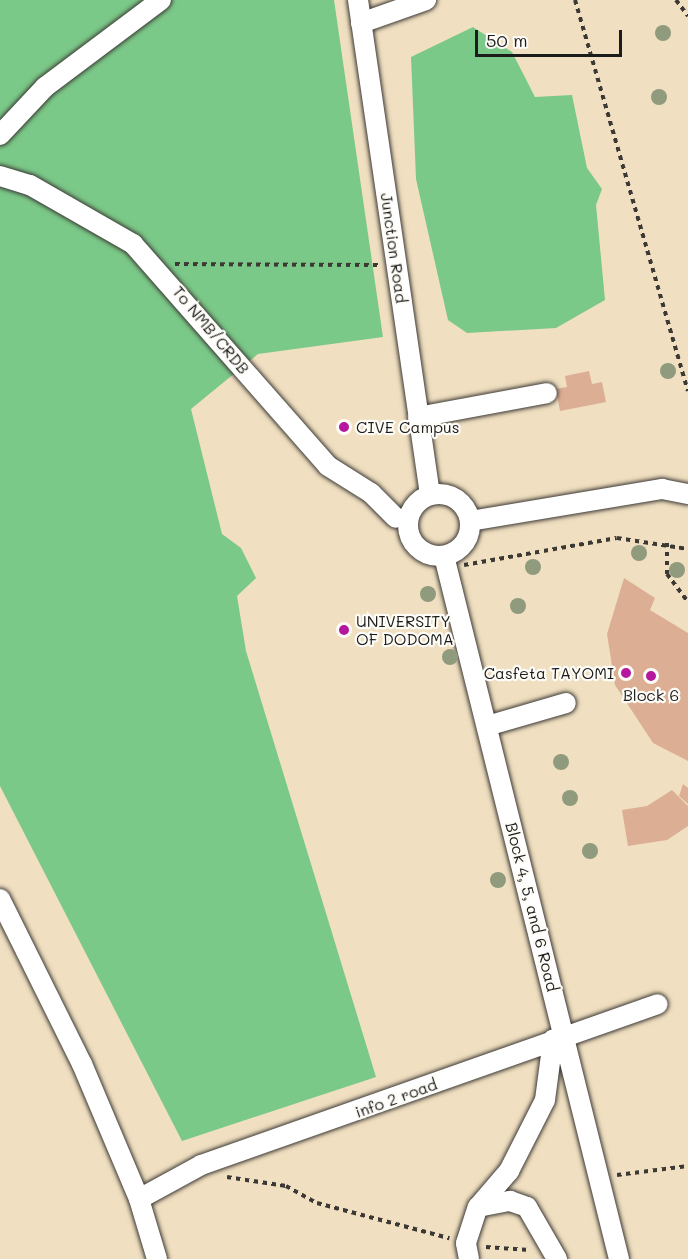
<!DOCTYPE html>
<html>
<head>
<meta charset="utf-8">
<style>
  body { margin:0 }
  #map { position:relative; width:688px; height:1259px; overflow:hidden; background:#f0dfc0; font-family:Mali,sans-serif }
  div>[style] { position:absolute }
  .green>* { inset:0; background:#7bc988 }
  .building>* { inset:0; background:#dcaf94 }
  .path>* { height:4px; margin-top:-2px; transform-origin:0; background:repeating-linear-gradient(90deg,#3c3935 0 4.5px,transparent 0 9px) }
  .roads { filter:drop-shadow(0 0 2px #3c3935) drop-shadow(0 0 2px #3c3935) }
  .minor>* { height:20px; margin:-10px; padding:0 10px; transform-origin:10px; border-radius:10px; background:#fff }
  .minor>.ring { margin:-10px; padding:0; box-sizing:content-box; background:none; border:20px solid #fff; border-radius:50% }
  .trees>* { width:16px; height:16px; margin:-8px; border-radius:50%; background:#909a7d }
  .dots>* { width:16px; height:16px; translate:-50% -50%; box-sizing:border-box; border:3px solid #fdfcf7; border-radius:50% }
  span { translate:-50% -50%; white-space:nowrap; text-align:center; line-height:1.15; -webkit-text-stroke:4.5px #fdfcf7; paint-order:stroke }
  .street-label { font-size:16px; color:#1c1c1c }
  .poi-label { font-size:16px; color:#1c1c1c }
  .left { translate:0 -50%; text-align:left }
  .right { translate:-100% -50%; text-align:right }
  .scale { position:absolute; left:475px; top:30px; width:147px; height:27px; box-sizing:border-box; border:3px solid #1c1c1c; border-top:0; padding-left:8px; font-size:18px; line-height:21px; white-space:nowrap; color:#1c1c1c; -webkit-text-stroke:4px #fdfcf7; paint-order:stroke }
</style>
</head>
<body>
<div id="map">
  <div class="green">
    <div style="clip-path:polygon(0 0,334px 0,383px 337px,258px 354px,191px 409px,222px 534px,241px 548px,256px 578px,237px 596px,246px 651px,376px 1077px,182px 1141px,0 786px)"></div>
    <div style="clip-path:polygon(473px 27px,512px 52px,535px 97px,572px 95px,587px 168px,602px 189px,596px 205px,605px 300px,556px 328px,467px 333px,448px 320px,416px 179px,411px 57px)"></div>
  </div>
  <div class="building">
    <div style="clip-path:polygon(589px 371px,592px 384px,602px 382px,606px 402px,560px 411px,556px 389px,567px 387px,565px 376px)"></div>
    <div style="clip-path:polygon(624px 578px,655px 598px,650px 610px,688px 633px,688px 761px,653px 743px,615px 685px,607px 634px)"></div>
    <div style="clip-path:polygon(683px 784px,688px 788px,688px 804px,679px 796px)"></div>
    <div style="clip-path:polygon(672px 790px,688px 806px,688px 826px,667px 840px,628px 846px,622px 810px,647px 806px)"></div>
  </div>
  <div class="path">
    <div style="left:575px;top:0;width:407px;rotate:73.9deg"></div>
    <div style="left:676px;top:0;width:20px;rotate:53deg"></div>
    <div style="left:175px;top:264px;width:204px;rotate:0.3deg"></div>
    <div style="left:667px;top:543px;width:31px;rotate:90deg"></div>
    <div style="left:667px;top:574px;width:35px;rotate:53deg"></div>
    <div style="left:464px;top:565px;width:155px;rotate:-10deg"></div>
    <div style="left:617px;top:538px;width:72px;rotate:8.8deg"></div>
    <div style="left:617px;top:1175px;width:72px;rotate:-7.2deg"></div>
    <div style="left:227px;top:1177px;width:60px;rotate:8.7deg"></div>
    <div style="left:286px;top:1186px;width:35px;rotate:29deg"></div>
    <div style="left:317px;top:1203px;width:137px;rotate:14.9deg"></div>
    <div style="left:486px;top:1247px;width:43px;rotate:4deg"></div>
  </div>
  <div class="roads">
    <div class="minor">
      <div style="left:358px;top:0;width:500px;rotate:81.72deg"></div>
      <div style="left:361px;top:23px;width:69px;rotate:-19.5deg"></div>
      <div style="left:0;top:135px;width:66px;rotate:-46.8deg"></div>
      <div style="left:45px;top:87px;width:145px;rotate:-36.9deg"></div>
      <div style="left:0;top:176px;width:31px;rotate:17deg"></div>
      <div style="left:30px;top:185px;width:119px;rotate:29.8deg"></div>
      <div style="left:133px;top:244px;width:295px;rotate:48.7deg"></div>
      <div style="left:328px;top:466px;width:51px;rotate:32.1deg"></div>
      <div style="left:371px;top:493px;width:35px;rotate:45deg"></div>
      <div style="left:418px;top:417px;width:131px;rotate:-10.5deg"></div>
      <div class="ring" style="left:408px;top:494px;width:42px;height:42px"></div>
      <div style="left:470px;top:521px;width:195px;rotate:-9.5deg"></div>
      <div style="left:662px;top:489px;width:26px;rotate:11deg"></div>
      <div style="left:444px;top:556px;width:724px;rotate:76.02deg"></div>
      <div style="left:487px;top:726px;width:82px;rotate:-16.2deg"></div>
      <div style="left:0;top:899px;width:184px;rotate:63.6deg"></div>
      <div style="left:82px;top:1064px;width:147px;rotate:67.1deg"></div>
      <div style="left:139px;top:1199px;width:63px;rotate:73.3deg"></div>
      <div style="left:139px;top:1199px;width:71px;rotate:-28.7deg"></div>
      <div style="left:201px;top:1165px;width:484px;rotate:-19.4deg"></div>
      <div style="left:478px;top:1207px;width:33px;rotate:-11deg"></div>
      <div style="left:510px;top:1201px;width:18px;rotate:19deg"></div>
      <div style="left:527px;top:1207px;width:60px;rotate:60deg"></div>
      <div style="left:469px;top:1259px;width:16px;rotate:-101deg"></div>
      <div style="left:466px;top:1243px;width:38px;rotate:-72deg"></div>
      <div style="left:478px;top:1207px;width:48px;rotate:-49.3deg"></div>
      <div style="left:509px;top:1171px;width:80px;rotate:-63.1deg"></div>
      <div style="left:545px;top:1100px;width:61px;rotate:-82.4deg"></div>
    </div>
  </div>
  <div class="trees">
    <div style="left:663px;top:33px"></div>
    <div style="left:659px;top:97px"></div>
    <div style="left:668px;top:371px"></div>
    <div style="left:639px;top:553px"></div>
    <div style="left:533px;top:567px"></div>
    <div style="left:677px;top:570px"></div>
    <div style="left:428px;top:594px"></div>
    <div style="left:518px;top:606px"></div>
    <div style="left:450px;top:657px"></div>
    <div style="left:561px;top:762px"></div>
    <div style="left:570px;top:798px"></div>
    <div style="left:590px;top:851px"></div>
    <div style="left:498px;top:880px"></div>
  </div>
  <div class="dots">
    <div style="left:344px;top:427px;background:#b5179e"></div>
    <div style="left:344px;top:630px;background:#b5179e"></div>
    <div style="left:626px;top:673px;background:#b5179e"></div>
    <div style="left:651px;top:676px;background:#b5179e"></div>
  </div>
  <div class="street-label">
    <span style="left:394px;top:248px;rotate:82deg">Junction Road</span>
    <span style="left:211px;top:330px;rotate:50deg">To NMB/CRDB</span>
    <span style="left:532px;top:907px;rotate:76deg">Block 4, 5, and 6 Road</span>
    <span style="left:396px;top:1098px;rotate:-20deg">info 2 road</span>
  </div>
  <div class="poi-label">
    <span class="left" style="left:356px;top:427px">CIVE Campus</span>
    <span class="left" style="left:356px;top:630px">UNIVERSITY<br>OF DODOMA</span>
    <span class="right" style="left:614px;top:673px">Casfeta TAYOMI</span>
    <span style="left:651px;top:695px">Block 6</span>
  </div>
  <div class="scale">50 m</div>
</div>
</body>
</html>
